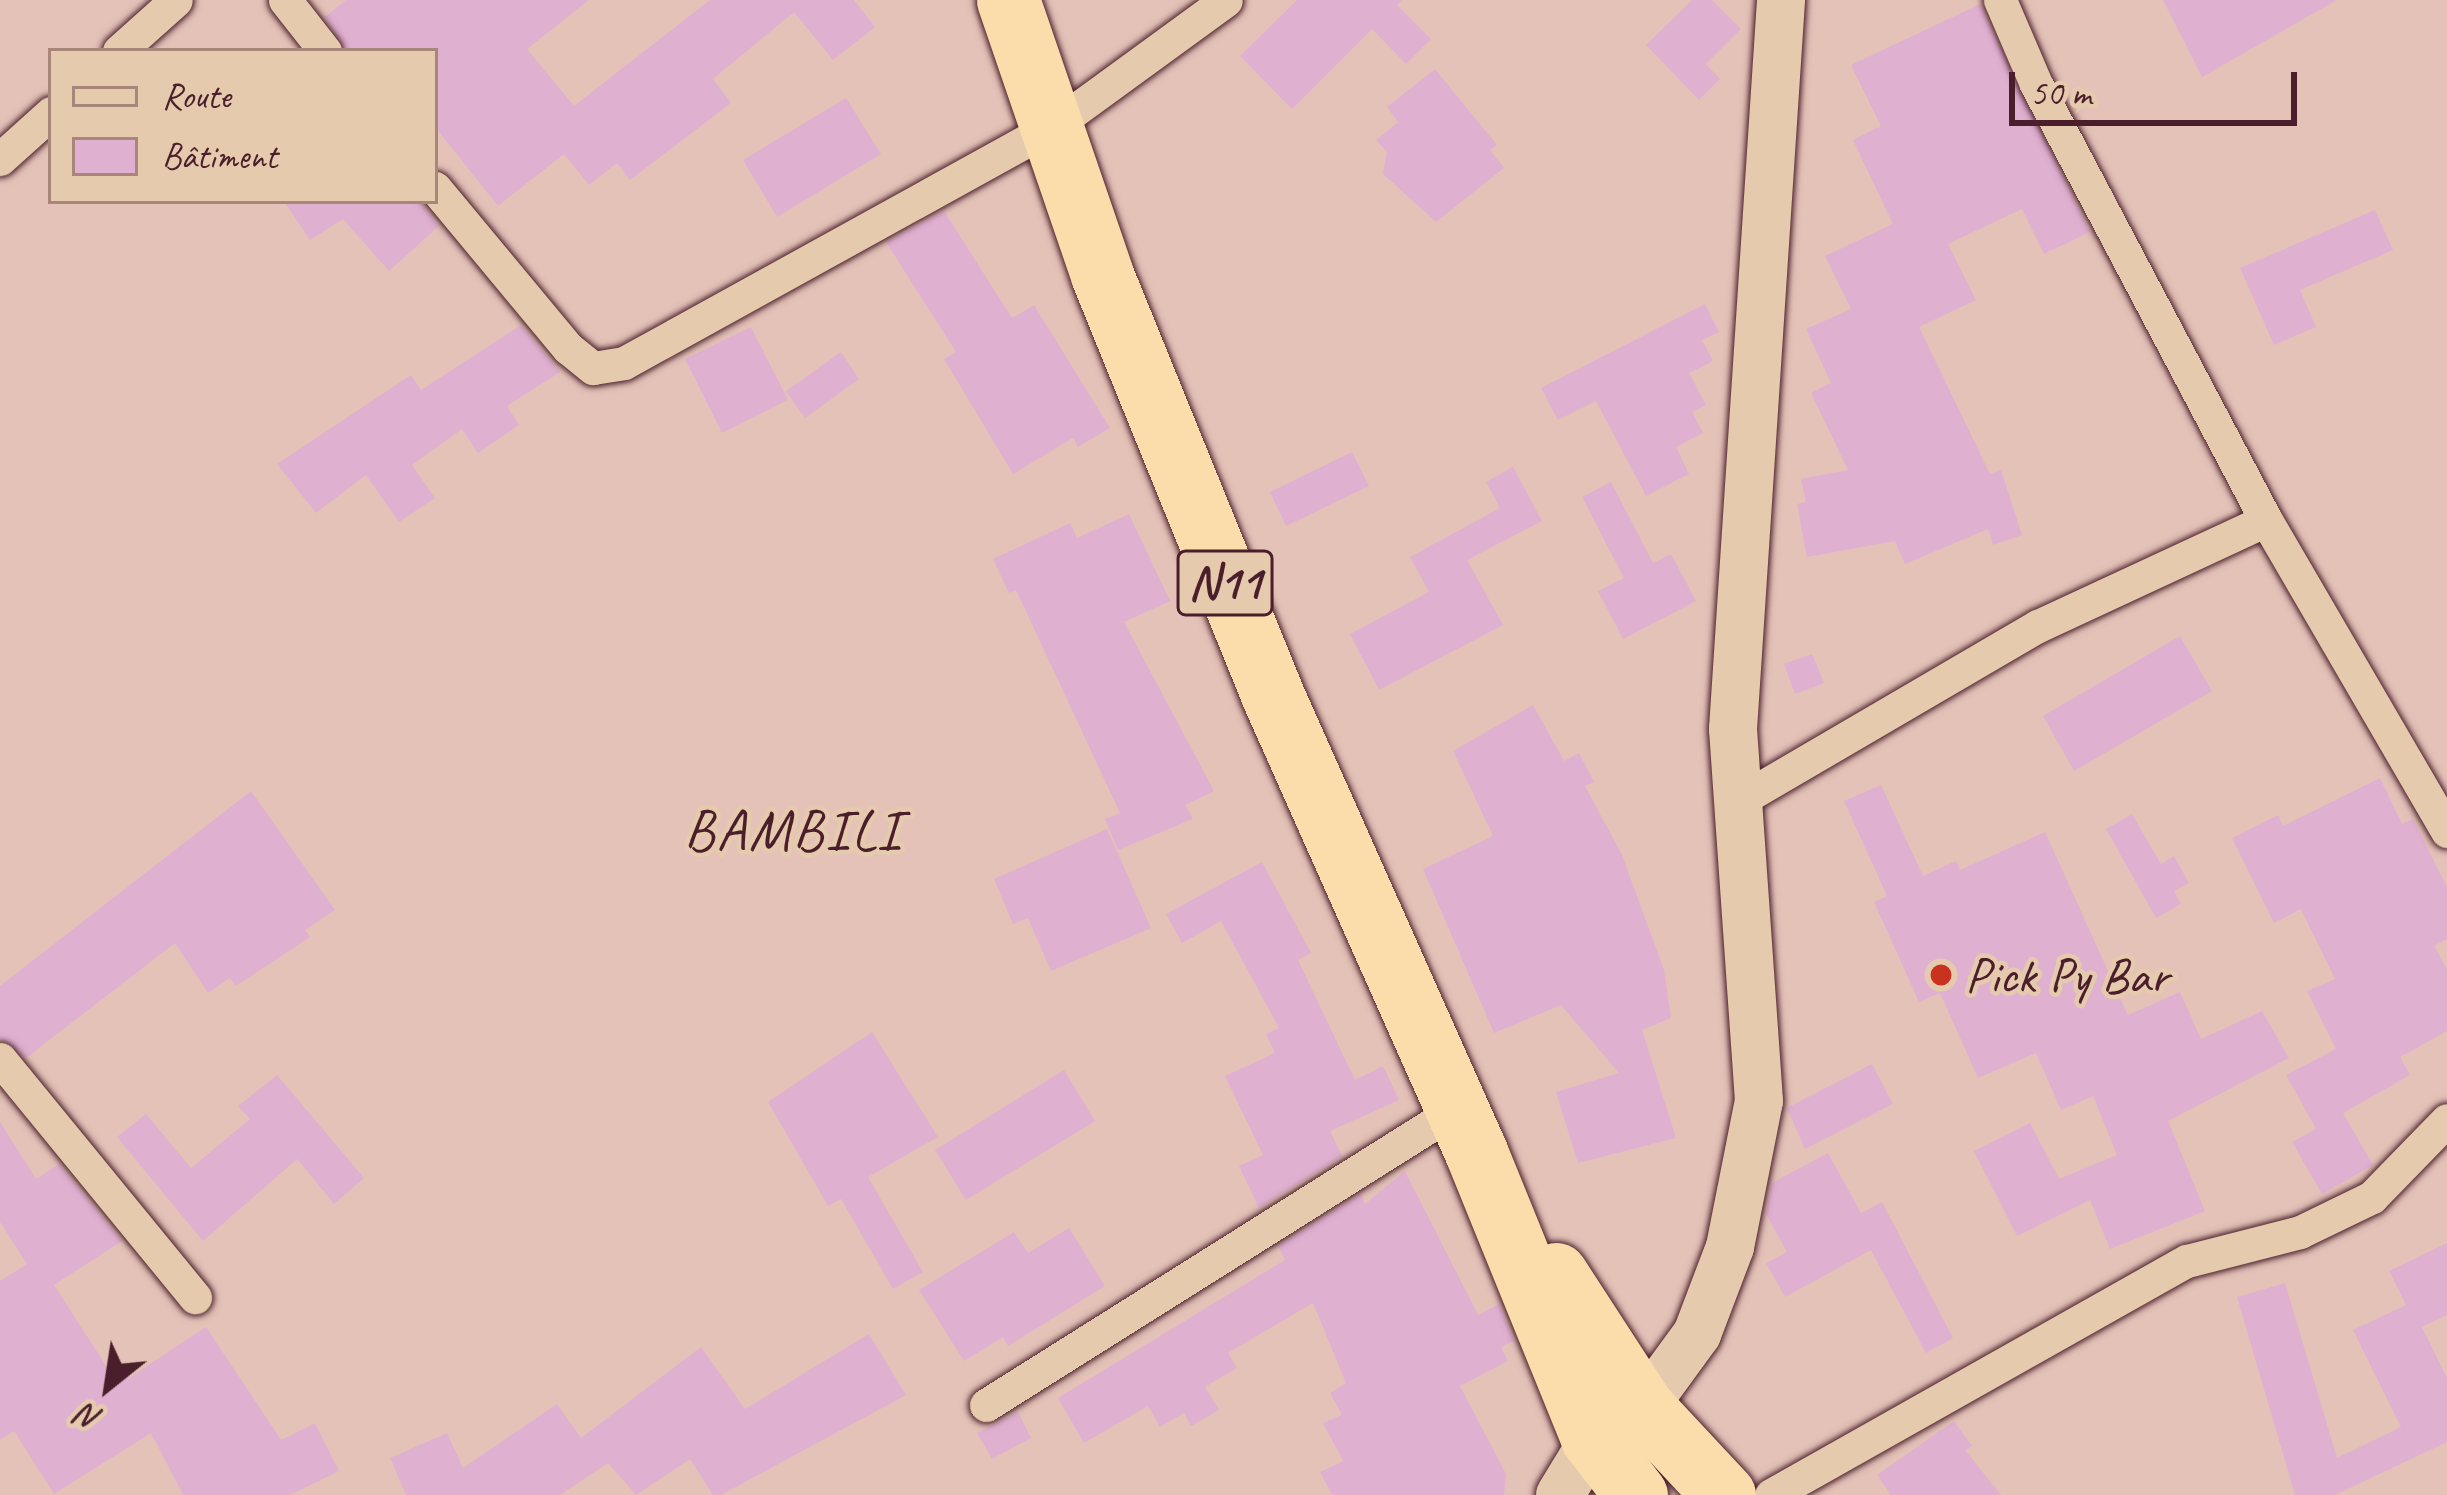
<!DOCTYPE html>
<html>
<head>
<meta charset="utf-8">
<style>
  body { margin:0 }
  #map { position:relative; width:2447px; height:1495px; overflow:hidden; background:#e4c2b8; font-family:Caveat,sans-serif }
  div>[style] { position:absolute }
  .building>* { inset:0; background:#e0b0d1 }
  .roads { filter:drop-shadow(0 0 3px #4a1f2b) drop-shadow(0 0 3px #4a1f2b) }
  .street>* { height:33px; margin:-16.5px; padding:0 16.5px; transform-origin:16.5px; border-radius:16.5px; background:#e6caad }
  .secondary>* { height:48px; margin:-24px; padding:0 24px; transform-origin:24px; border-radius:24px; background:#e6caad }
  .highway>* { height:63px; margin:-31.5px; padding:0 31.5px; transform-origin:31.5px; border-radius:31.5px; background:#fbddab }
  .dots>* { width:33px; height:33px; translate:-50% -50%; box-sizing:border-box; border:6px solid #e6caad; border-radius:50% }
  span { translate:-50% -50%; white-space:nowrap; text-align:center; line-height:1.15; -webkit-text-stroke:9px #e6caad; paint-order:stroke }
  .shield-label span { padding:3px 9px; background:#e6caad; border:3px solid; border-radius:9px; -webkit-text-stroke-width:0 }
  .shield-label { font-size:48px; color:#4a1f2b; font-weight:700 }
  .poi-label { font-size:51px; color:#4a1f2b }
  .left { translate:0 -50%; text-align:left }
  .quarter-label { font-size:57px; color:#4a1f2b; letter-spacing:3px }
  .legend { position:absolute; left:48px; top:48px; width:390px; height:156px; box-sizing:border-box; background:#e6caad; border:3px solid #a88679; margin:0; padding:15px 21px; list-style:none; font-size:36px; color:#4a1f2b }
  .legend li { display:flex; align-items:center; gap:24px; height:60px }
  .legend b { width:60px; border:3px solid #a88679 }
  .north { position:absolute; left:48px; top:1327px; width:120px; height:120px; -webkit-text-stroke:9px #e6caad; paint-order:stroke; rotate:210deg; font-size:33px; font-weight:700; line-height:48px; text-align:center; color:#4a1f2b }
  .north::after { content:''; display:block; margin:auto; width:42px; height:54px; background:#4a1f2b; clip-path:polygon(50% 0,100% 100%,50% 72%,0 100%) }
  .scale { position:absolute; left:2009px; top:72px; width:288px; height:54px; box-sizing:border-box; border:6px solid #4a1f2b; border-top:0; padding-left:15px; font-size:36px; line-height:42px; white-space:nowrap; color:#4a1f2b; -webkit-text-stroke:9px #e6caad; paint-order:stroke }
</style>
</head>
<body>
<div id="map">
  <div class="building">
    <div style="clip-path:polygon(346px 0,589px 0,527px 49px,574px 106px,710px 0,854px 0,875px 27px,833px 60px,794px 12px,713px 79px,731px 103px,630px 180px,617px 163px,589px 185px,564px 154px,498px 206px,435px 127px,435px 51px,346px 51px,325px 17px)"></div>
    <div style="clip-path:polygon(1297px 0,1402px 0,1397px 5px,1431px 39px,1406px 64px,1372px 29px,1292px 109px,1240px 56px)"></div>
    <div style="clip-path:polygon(1692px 0,1712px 0,1741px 29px,1706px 64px,1720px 79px,1699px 100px,1646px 45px)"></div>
    <div style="clip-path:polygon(2163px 0,2337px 0,2202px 77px)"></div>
    <div style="clip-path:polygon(1980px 4px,2090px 232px,2044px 254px,2022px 209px,1948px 244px,1976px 300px,1919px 327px,1990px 474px,2001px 470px,2022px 535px,1993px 545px,1988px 529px,1905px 564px,1895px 541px,1807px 557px,1797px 504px,1806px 502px,1801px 479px,1848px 470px,1811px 393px,1831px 383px,1806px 329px,1851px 309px,1825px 256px,1893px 224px,1853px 140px,1881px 126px,1851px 65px)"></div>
    <div style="clip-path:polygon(1435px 69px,1497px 145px,1490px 150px,1504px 168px,1436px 222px,1383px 174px,1387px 152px,1376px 140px,1398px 122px,1387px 107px)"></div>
    <div style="clip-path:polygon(846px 98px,881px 154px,777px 217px,743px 160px)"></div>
    <div style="clip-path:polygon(284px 201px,419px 201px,439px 226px,389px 271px,343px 219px,310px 240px)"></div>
    <div style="clip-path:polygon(2375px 210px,2393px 250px,2300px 290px,2316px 327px,2274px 345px,2240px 268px)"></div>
    <div style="clip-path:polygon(944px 211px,1012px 318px,1034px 305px,1110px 428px,1078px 447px,1073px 438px,1013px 474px,944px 359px,956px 352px,886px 242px)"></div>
    <div style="clip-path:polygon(1705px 304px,1719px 332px,1702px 340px,1713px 361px,1689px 373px,1706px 405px,1692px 412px,1703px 433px,1676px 447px,1689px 474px,1646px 496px,1596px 401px,1558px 420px,1541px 388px)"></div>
    <div style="clip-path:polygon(521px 325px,560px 372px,507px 406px,519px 425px,478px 453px,462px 429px,412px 465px,435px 498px,399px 522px,366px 475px,316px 513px,277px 464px,411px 375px,421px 390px)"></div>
    <div style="clip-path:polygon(751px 327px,788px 400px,722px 433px,685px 359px)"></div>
    <div style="clip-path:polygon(841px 352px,859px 379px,805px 418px,786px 391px)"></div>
    <div style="clip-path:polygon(1352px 452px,1369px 486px,1286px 526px,1270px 492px)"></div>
    <div style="clip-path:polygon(1513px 467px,1542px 521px,1467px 560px,1503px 625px,1379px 690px,1350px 634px,1429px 592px,1410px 557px,1500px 508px,1486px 482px)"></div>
    <div style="clip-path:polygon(1611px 482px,1653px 563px,1671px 554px,1696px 601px,1623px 639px,1598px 591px,1624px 578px,1582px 497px)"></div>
    <div style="clip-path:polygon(1129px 514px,1170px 601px,1124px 622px,1214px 791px,1185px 805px,1193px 819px,1118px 850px,1105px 819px,1120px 813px,1016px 590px,1009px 593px,993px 559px,1070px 523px,1077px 538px)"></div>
    <div style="clip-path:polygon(2180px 636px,2212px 691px,2074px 771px,2043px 716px)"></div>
    <div style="clip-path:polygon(1812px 654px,1824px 683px,1795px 694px,1784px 664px)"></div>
    <div style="clip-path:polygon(1533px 705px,1564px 761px,1579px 753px,1594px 782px,1585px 786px,1622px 855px,1664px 970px,1671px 1018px,1642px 1030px,1676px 1138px,1578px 1163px,1556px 1092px,1619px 1073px,1561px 1005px,1494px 1033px,1423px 869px,1493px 836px,1453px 751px)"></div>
    <div style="clip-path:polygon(2380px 778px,2402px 824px,2413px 819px,2447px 887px,2447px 939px,2434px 946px,2447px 969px,2447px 1031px,2400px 1057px,2410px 1075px,2343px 1113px,2373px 1165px,2322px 1194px,2292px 1142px,2316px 1129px,2286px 1075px,2336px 1049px,2307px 991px,2335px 979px,2301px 909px,2274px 923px,2232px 838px,2278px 815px,2283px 826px)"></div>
    <div style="clip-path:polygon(1881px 785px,1923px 876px,1956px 861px,1960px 870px,2045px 832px,2128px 1015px,2180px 992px,2201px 1039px,2262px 1011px,2289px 1058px,2168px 1121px,2205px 1211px,2110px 1249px,2090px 1200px,2017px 1236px,1974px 1151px,2030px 1123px,2059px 1179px,2117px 1155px,2093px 1096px,2061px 1110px,2036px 1053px,1978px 1078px,1940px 993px,1919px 1002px,1874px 902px,1887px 896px,1844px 801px)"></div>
    <div style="clip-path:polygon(251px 791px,335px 910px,305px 930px,310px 937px,236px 986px,230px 978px,208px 993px,175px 943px,26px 1058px,0 1038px,0 986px)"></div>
    <div style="clip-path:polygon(2132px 814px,2161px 864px,2174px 856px,2189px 883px,2174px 891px,2181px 904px,2156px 918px,2106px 829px)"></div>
    <div style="clip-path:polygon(1107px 829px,1151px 928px,1051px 971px,1028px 918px,1013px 924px,994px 879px)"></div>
    <div style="clip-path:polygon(1262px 862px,1311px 953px,1298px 960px,1355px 1080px,1383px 1066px,1399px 1100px,1330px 1131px,1342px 1156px,1259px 1208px,1239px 1166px,1263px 1155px,1225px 1076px,1275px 1053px,1266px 1034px,1279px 1028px,1221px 921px,1182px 943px,1166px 914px)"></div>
    <div style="clip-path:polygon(872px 1032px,938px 1137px,868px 1177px,923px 1272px,893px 1289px,841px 1199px,828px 1206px,768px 1102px)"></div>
    <div style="clip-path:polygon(1872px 1064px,1893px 1104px,1805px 1149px,1787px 1108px)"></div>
    <div style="clip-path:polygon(1064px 1070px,1095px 1121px,966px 1200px,935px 1150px)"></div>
    <div style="clip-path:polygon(277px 1075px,364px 1178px,334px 1204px,297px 1159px,203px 1241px,117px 1137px,146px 1114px,191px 1168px,250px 1119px,238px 1106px)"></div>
    <div style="clip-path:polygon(0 1122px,36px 1179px,59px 1164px,122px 1241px,54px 1285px,110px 1372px,119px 1366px,127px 1379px,206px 1327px,281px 1440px,315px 1423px,339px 1471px,290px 1495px,183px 1495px,151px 1433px,54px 1494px,14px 1431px,0 1440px,0 1281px,27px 1264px,0 1222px)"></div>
    <div style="clip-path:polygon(1828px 1153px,1861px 1213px,1882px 1202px,1953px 1338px,1926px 1353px,1871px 1250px,1785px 1297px,1766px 1263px,1787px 1252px,1766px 1214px,1772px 1183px)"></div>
    <div style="clip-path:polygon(1405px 1171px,1478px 1315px,1499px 1304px,1514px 1341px,1501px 1347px,1508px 1361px,1460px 1386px,1506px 1474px,1504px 1495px,1332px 1495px,1320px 1472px,1343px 1461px,1323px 1423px,1342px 1415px,1330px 1393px,1346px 1383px,1313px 1303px,1228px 1353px,1237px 1368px,1205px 1387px,1219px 1410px,1191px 1426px,1184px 1413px,1160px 1427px,1148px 1406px,1084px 1443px,1058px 1398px,1285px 1260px,1278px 1246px,1361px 1194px,1365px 1204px)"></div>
    <div style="clip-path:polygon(1069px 1228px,1105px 1286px,1008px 1346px,1003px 1337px,964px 1361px,919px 1290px,1014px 1232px,1028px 1253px)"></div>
    <div style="clip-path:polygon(2447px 1243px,2447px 1315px,2422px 1327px,2447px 1378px,2447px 1442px,2335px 1495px,2295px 1495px,2237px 1297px,2285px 1283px,2337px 1458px,2401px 1427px,2353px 1330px,2406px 1305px,2389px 1271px)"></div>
    <div style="clip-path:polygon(869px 1334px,906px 1395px,721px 1495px,713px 1495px,690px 1459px,636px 1495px,608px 1463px,560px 1495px,406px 1495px,390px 1458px,447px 1433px,463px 1468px,557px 1404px,581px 1438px,701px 1347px,745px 1409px)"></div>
    <div style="clip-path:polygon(1018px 1412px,1031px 1438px,992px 1459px,977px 1433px)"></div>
    <div style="clip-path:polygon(1954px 1421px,1972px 1446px,1965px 1450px,2001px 1495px,1891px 1495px,1877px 1475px)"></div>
  </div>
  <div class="roads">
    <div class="street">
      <div style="left:285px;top:0;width:65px;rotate:51.9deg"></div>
      <div style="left:2000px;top:0;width:91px;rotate:66.8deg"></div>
      <div style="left:2036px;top:84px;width:493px;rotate:62.2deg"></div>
      <div style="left:2266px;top:520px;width:360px;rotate:59.8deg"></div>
      <div style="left:119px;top:51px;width:76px;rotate:-41.8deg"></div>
      <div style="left:0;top:159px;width:69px;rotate:-42deg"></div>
      <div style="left:435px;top:188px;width:208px;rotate:50.3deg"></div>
      <div style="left:568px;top:348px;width:32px;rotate:39deg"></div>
      <div style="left:593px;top:368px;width:31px;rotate:-9deg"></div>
      <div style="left:624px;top:363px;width:489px;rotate:-28.9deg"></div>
      <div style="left:1052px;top:127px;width:215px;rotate:-36.1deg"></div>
      <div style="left:1740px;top:800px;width:345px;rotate:-30.3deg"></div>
      <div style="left:2038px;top:626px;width:251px;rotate:-24.9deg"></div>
      <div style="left:0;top:1059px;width:308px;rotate:50.7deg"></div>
      <div style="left:986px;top:1405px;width:554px;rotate:-32.17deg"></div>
      <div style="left:1771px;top:1495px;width:477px;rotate:-29.4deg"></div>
      <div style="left:2187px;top:1261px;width:117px;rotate:-14.4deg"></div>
      <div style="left:2300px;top:1232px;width:80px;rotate:-25.9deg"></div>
      <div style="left:2372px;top:1197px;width:107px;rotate:-45.8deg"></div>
    </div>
    <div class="secondary">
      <div style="left:1560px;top:1495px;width:81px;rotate:-58.7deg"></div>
      <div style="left:1602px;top:1426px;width:45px;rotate:-23.7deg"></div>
      <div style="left:1643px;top:1408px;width:92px;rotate:-53.9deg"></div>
      <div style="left:1697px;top:1334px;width:93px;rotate:-69.2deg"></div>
      <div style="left:1730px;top:1247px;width:149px;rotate:-78.8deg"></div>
      <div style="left:1759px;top:1101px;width:373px;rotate:-94deg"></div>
      <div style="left:1733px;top:729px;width:731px;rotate:-86.23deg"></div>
    </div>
    <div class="highway">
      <div style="left:1008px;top:0;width:291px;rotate:71.1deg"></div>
      <div style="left:1102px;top:275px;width:452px;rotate:67.9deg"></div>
      <div style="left:1272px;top:694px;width:501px;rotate:65.99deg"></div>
      <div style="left:1476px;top:1152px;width:309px;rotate:67.9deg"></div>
      <div style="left:1592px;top:1438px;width:72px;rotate:52.3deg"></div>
      <div style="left:1556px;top:1274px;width:160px;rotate:57deg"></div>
      <div style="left:1643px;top:1408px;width:119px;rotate:47deg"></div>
    </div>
  </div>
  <div class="dots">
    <div style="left:1941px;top:975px;background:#c8321e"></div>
  </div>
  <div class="shield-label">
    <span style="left:1225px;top:583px">N11</span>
  </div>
  <div class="poi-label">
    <span class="left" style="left:1965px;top:975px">Pick Py Bar</span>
  </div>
  <div class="quarter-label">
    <span style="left:793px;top:831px">BAMBILI</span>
  </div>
  <ul class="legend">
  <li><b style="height:15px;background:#e6caad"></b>Route</li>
  <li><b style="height:33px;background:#e0b0d1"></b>Bâtiment</li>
  </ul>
  <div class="north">N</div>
  <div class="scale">50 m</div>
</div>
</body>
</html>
